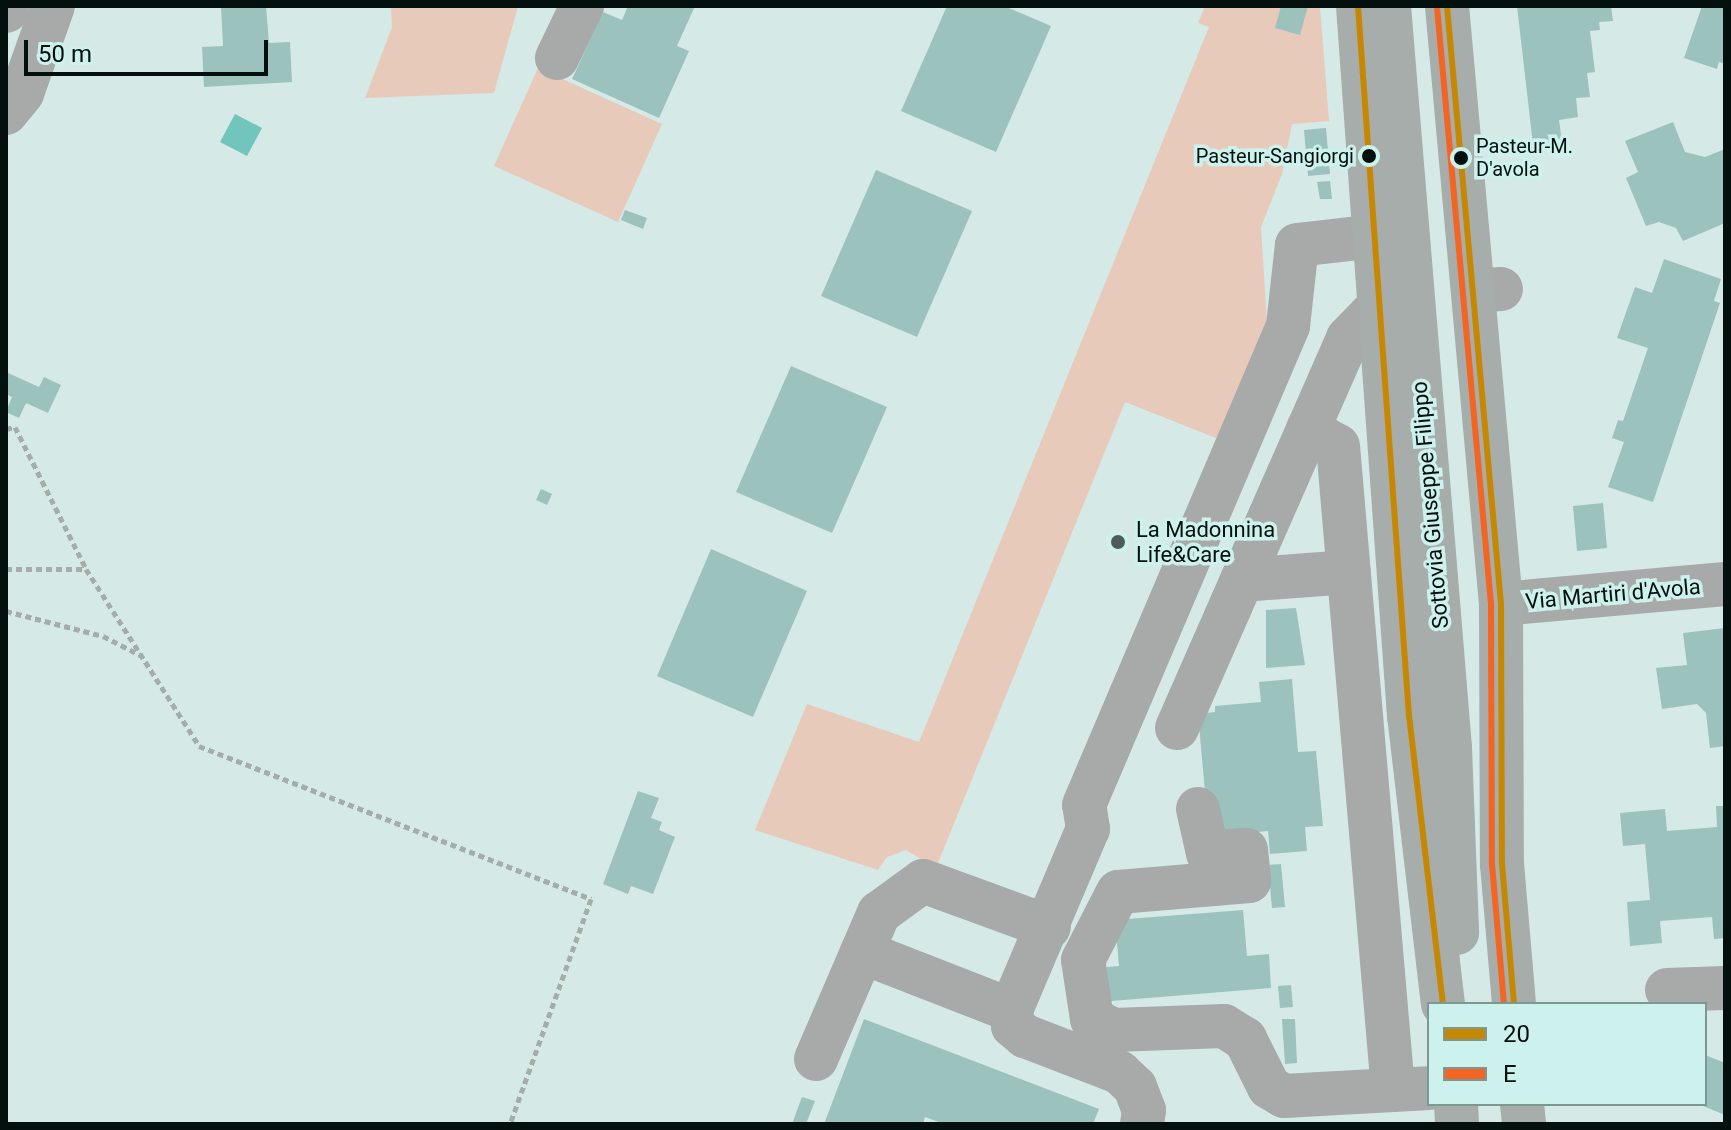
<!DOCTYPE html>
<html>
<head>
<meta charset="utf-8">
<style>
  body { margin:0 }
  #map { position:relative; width:1731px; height:1130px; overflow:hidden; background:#d5e9e6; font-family:Roboto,sans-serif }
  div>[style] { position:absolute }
  .green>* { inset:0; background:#e8cabb }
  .water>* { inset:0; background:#72c5bd }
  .building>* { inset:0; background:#9cc2be }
  .path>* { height:5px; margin-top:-2.5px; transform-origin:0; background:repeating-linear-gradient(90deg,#a5adaa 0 6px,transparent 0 10px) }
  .minor>* { height:44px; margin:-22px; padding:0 22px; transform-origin:22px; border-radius:22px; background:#a7aaa8 }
  .major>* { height:44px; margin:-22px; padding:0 22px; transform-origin:22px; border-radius:22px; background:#a6adaa }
  .bus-1>* { height:6px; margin:-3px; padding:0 3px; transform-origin:3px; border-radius:3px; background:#c68803 }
  .bus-2>* { height:6px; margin:-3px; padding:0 3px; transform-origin:3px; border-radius:3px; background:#f26522 }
  .dots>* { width:22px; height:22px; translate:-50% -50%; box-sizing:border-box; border:4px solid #cdf1ec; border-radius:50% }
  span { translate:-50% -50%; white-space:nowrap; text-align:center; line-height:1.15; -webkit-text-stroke:7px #cdf1ec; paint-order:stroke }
  .bus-label { font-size:20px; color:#04100e }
  .left { translate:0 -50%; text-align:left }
  .right { translate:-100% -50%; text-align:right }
  .street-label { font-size:22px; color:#04100e }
  .poi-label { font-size:22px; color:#04100e }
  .frame { position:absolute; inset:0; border:8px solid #04100e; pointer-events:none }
  .legend { position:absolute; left:1427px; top:1002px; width:280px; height:104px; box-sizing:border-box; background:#cdf1ec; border:2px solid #7d9793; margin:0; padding:10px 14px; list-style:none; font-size:24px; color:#04100e }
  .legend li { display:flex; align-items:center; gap:16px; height:40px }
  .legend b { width:40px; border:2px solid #7d9793 }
  .scale { position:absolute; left:24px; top:40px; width:244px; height:36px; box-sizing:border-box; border:4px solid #04100e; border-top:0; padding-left:10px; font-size:24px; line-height:28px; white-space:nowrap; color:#04100e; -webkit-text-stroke:6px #cdf1ec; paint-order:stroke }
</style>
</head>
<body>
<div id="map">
  <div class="green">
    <div style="clip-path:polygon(391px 6px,518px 6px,494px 93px,365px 98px,392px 27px)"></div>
    <div style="clip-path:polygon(1205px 6px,1320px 6px,1329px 121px,1292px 124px,1282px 174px,1261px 227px,1268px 340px,1216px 438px,1125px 402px,936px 868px,906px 850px,887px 857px,878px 870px,755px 830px,807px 704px,919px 742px,1209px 27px,1198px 23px)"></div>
    <div style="clip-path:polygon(538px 68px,662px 124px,618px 222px,494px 166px)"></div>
  </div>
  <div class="water">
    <div style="clip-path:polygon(235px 114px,262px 128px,247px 156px,220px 142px)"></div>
  </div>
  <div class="building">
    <div style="clip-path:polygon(221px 6px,266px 6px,269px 43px,290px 42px,292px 82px,204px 87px,202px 47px,223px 46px)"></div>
    <div style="clip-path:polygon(628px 6px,695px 6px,677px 46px,689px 51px,659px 118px,572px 79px,603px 12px,622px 20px)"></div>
    <div style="clip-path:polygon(947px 6px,1004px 6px,1051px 26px,996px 152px,901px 111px)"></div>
    <div style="clip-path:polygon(1281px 6px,1308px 6px,1300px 35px,1275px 28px)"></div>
    <div style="clip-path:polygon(1517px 6px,1611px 6px,1613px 21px,1599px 22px,1600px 30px,1590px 31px,1595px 72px,1587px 73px,1590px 97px,1576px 98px,1578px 117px,1559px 120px,1562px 142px,1533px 145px)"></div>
    <div style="clip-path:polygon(1702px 6px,1725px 6px,1725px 64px,1719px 62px,1717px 69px,1684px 58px)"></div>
    <div style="clip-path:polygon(1673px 122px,1685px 152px,1705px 157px,1725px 149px,1725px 223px,1683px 241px,1676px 228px,1659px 222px,1646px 226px,1626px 178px,1638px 172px,1625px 141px)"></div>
    <div style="clip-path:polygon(1326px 128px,1330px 174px,1308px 176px,1304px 130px)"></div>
    <div style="clip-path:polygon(876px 170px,972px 211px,917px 337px,821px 296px)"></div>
    <div style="clip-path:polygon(1330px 181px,1332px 199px,1320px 199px,1317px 182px)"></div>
    <div style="clip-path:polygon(625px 210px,647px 218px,643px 229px,621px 220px)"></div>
    <div style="clip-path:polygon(1664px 259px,1721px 279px,1714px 301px,1720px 303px,1653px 502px,1608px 487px,1624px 442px,1612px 438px,1618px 420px,1623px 421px,1648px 348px,1617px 338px,1635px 287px,1652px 293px)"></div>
    <div style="clip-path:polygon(791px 366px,887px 407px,832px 533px,736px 492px)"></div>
    <div style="clip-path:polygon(6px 372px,39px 387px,44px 377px,61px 385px,48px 413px,26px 403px,19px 418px,6px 412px,12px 397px,6px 394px)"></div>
    <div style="clip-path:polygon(541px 489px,552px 494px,547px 505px,536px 500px)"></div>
    <div style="clip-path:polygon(1603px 503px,1607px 548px,1577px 551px,1573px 506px)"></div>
    <div style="clip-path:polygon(711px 549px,807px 591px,753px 717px,657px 676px)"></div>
    <div style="clip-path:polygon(1296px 608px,1305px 665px,1266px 668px,1266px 610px)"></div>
    <div style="clip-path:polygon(1725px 628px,1725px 746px,1710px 748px,1706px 713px,1697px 704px,1662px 709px,1656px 668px,1687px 665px,1683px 633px)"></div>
    <div style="clip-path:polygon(1292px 679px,1298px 752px,1316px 751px,1323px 826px,1305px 827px,1307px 851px,1270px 854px,1268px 831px,1225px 835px,1224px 823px,1208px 825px,1198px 714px,1215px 712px,1215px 706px,1261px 702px,1259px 682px)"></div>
    <div style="clip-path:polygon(638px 791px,659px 798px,651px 818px,662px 822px,659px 830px,675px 837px,653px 894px,631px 886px,628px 894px,603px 884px)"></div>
    <div style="clip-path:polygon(1716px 806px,1725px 806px,1725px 938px,1714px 939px,1712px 917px,1660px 921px,1662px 943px,1630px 946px,1627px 902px,1650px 900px,1645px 844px,1623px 846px,1620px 813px,1665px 809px,1667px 831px,1717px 827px)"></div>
    <div style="clip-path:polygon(1281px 864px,1285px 907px,1272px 908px,1268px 865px)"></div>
    <div style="clip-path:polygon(1243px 910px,1247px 956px,1269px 954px,1271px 988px,1099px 1002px,1096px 968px,1119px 966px,1115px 920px)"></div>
    <div style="clip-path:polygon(1291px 985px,1293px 1007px,1280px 1008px,1278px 986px)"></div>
    <div style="clip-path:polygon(864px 1019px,1099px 1109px,1093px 1124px,944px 1124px,925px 1117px,923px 1124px,824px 1124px)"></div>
    <div style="clip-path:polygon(1282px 1019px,1295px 1019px,1297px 1063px,1285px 1064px)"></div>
    <div style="clip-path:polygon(1705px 1055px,1725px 1063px,1725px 1115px,1698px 1104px,1705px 1104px)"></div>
    <div style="clip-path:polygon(802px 1097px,815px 1101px,806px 1124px,792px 1124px)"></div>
  </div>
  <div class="path">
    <div style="left:6px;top:429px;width:9px;rotate:-13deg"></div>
    <div style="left:15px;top:427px;width:159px;rotate:63.4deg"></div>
    <div style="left:86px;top:569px;width:210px;rotate:57.4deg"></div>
    <div style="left:199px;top:746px;width:421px;rotate:21.3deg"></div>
    <div style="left:591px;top:899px;width:239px;rotate:109.8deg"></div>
    <div style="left:6px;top:569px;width:80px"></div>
    <div style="left:6px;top:611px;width:100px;rotate:14.5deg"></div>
    <div style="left:103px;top:636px;width:44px;rotate:27.1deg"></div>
  </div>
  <div class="minor">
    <div style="left:6px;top:11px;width:5px;rotate:-79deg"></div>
    <div style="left:557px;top:58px;width:58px;rotate:-64.3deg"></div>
    <div style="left:6px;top:113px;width:26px;rotate:-51deg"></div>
    <div style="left:22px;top:93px;width:92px;rotate:-70.4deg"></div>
    <div style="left:1473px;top:291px;width:28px;rotate:-4deg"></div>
    <div style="left:1308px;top:429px;width:34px;rotate:30deg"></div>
    <div style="left:1338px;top:446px;width:646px;rotate:85.12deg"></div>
    <div style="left:1393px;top:1090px;width:36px;rotate:-3deg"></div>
    <div style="left:1242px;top:580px;width:107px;rotate:-4.3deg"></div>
    <div style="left:1501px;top:604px;width:225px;rotate:-5.1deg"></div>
    <div style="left:1177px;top:728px;width:426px;rotate:-66.3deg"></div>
    <div style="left:1348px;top:338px;width:49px;rotate:-45.8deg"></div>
    <div style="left:1198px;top:809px;width:45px;rotate:77.2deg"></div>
    <div style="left:1208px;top:853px;width:38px;rotate:-5deg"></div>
    <div style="left:1246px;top:850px;width:31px;rotate:84deg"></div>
    <div style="left:1249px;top:881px;width:131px;rotate:175.2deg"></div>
    <div style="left:1118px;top:892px;width:76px;rotate:117.2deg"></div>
    <div style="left:1083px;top:960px;width:60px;rotate:81.3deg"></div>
    <div style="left:1092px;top:1019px;width:25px;rotate:27deg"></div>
    <div style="left:1114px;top:1030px;width:110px;rotate:-2.1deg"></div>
    <div style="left:1224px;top:1026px;width:25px;rotate:32deg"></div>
    <div style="left:1245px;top:1039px;width:54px;rotate:63.4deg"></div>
    <div style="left:1269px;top:1087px;width:17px;rotate:31deg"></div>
    <div style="left:1284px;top:1096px;width:109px;rotate:-3.2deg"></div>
    <div style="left:862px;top:952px;width:160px;rotate:21.3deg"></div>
    <div style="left:1011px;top:1010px;width:16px;rotate:83deg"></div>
    <div style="left:1013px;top:1026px;width:16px;rotate:40deg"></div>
    <div style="left:1025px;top:1036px;width:101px;rotate:21deg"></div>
    <div style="left:1119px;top:1072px;width:22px;rotate:43deg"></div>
    <div style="left:1135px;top:1087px;width:25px;rotate:69deg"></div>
    <div style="left:1144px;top:1110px;width:14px;rotate:98deg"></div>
    <div style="left:1667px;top:990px;width:58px;rotate:-2deg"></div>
    <div style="left:1011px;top:1010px;width:197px;rotate:-67deg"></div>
    <div style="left:1088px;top:829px;width:24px;rotate:-99deg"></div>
    <div style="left:1084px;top:805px;width:521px;rotate:-66.93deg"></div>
    <div style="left:1288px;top:326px;width:81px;rotate:-83.7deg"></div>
    <div style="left:1297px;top:245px;width:81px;rotate:-6.4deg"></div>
    <div style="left:816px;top:1059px;width:159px;rotate:-66.7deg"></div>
    <div style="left:879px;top:913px;width:54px;rotate:-36deg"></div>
    <div style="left:923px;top:881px;width:134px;rotate:20.1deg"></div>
  </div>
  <div class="major">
    <div style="left:1358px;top:6px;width:711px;rotate:85.89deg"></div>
    <div style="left:1409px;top:715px;width:291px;rotate:83.3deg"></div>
    <div style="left:1389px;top:6px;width:745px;rotate:85.3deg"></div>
    <div style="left:1450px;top:748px;width:185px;rotate:87.8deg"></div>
    <div style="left:1447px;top:6px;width:600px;rotate:84.84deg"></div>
    <div style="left:1501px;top:604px;width:260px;rotate:89.8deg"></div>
    <div style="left:1502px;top:864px;width:141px;rotate:85.1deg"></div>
    <div style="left:1456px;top:1104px;width:20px;rotate:87deg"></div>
    <div style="left:1522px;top:1104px;width:20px;rotate:84deg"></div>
  </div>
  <div class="bus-1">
    <div style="left:1358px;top:6px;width:711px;rotate:85.89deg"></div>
    <div style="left:1409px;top:715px;width:291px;rotate:83.3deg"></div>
    <div style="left:1447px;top:6px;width:600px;rotate:84.84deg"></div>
    <div style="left:1501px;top:604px;width:260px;rotate:89.8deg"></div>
    <div style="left:1502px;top:864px;width:141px;rotate:85.1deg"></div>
  </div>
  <div class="bus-2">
    <div style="left:1437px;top:7px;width:599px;rotate:84.83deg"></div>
    <div style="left:1491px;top:604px;width:260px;rotate:89.8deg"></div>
    <div style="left:1492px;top:864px;width:141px;rotate:85.1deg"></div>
  </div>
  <div class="dots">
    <div style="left:1369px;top:156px;background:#04100e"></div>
    <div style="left:1461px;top:158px;background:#04100e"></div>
    <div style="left:1118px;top:542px;background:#4d5c5a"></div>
  </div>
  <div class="bus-label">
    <span class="left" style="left:1476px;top:158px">Pasteur-M.<br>D'avola</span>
    <span class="right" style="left:1354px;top:156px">Pasteur-Sangiorgi</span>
  </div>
  <div class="street-label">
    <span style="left:1430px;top:505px;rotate:-95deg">Sottovia Giuseppe Filippo</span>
    <span style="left:1613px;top:594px;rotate:-5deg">Via Martiri d'Avola</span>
  </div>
  <div class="poi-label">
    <span class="left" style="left:1136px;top:542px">La Madonnina<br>Life&amp;Care</span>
  </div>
  <div class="frame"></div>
  <ul class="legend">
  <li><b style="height:10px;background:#c68803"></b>20</li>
  <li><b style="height:10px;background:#f26522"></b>E</li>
  </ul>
  <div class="scale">50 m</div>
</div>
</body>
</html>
